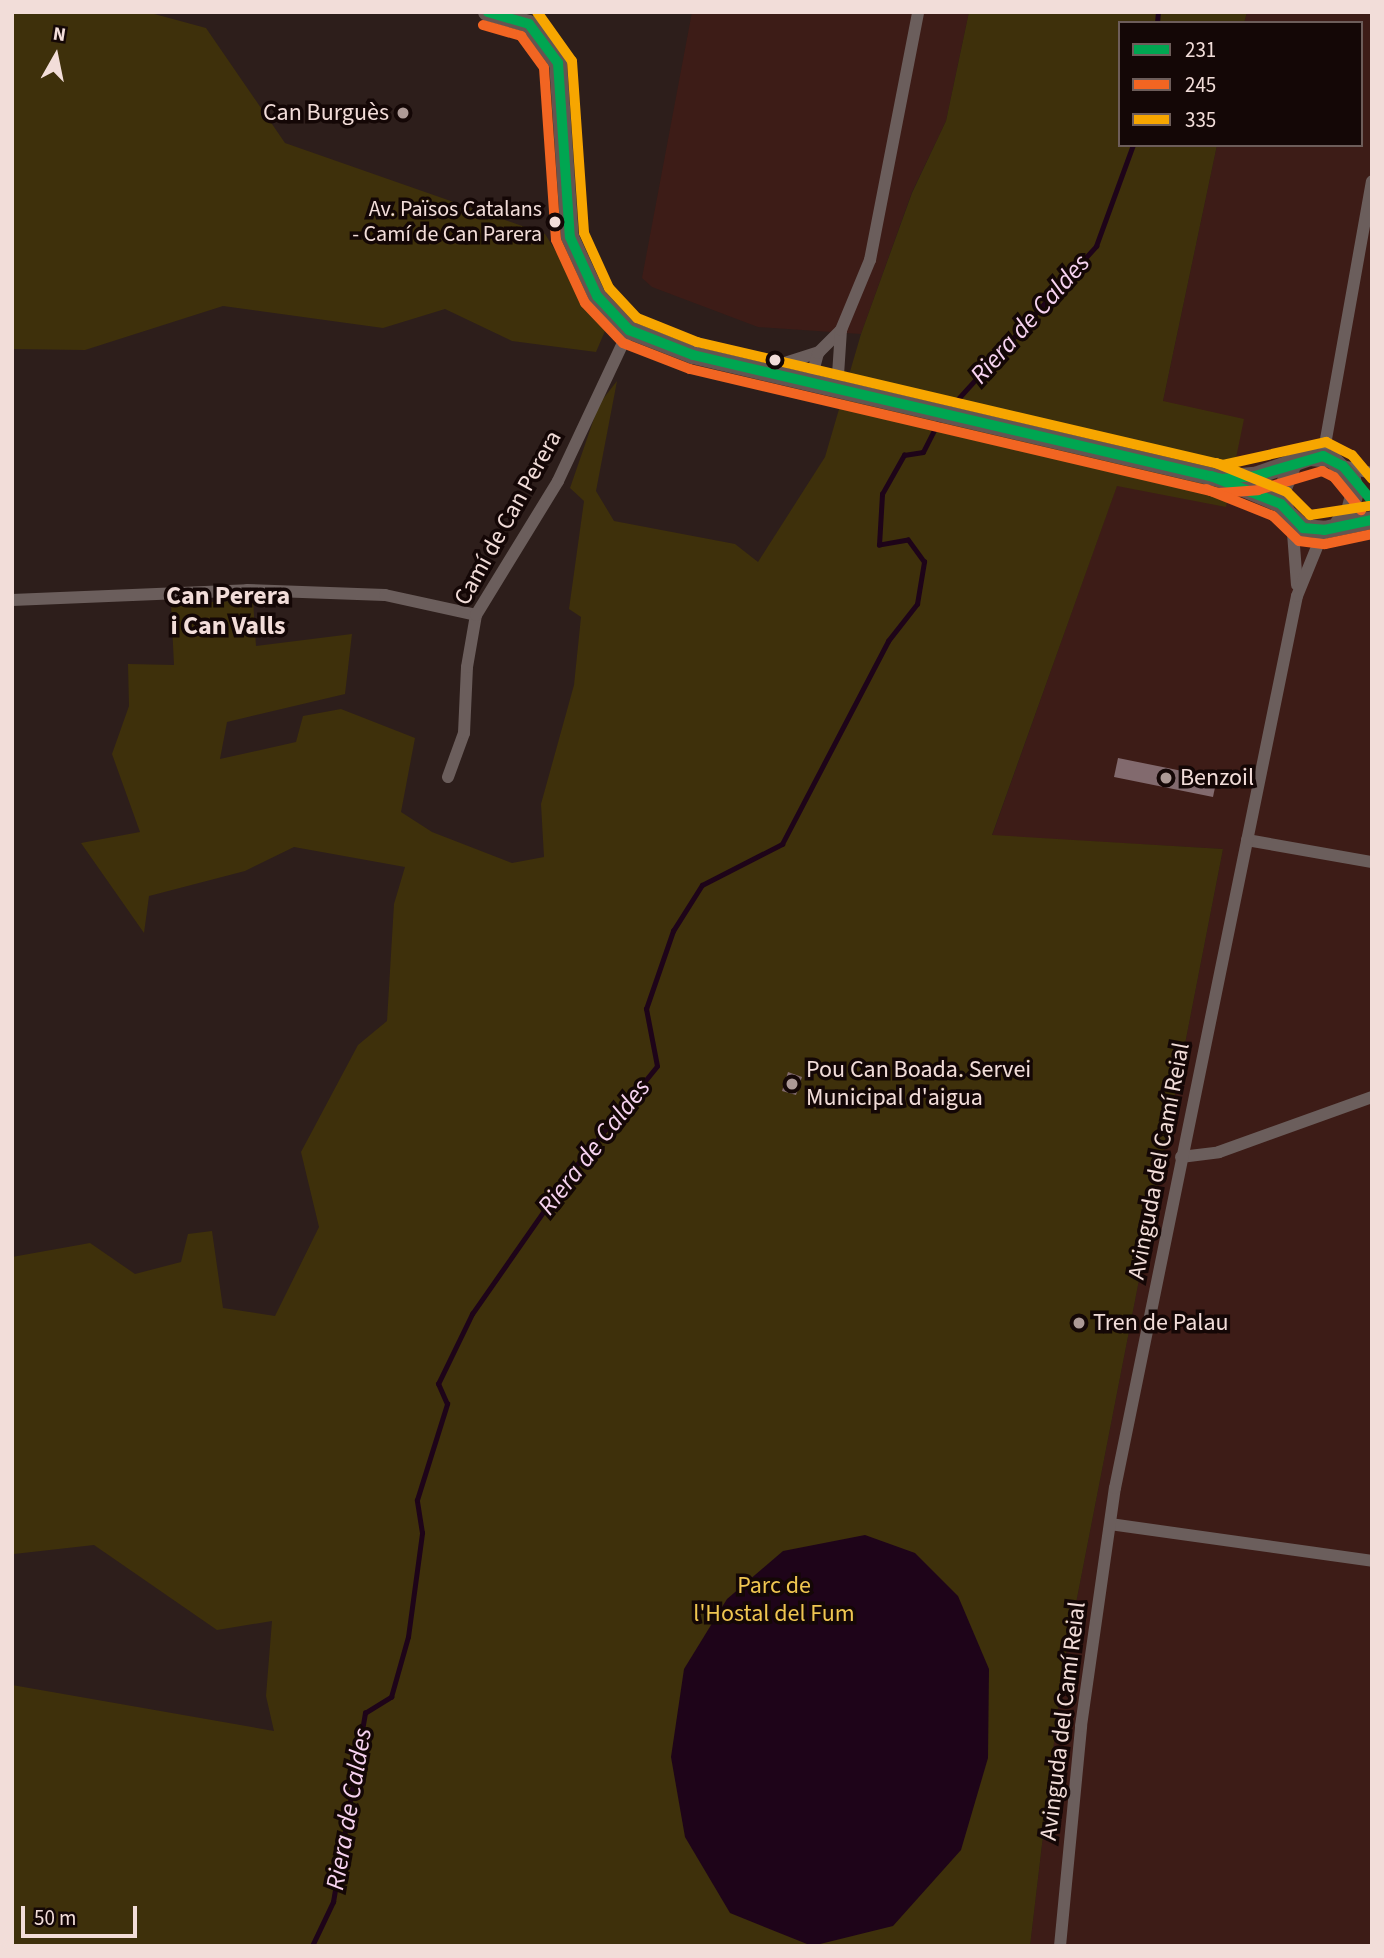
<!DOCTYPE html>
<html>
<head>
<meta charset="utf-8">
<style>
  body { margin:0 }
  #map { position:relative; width:1384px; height:1958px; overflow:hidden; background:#2d1e1b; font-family:"Source Sans 3",sans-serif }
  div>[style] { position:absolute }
  .built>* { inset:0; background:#3d1c17 }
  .green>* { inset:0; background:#3e300b }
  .water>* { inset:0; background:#1e0419 }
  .stream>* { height:4.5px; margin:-2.25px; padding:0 2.25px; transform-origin:2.25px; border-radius:2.25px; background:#1e0419 }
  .building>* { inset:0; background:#826a6e }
  .minor>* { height:12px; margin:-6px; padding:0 6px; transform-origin:6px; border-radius:6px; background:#6b5e5c }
  .secondary>* { height:18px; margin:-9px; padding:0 9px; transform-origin:9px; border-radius:9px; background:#645551 }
  .bus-1>* { height:10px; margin:-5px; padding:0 5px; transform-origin:5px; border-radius:5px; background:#00a651 }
  .bus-2>* { height:10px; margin:-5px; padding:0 5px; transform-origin:5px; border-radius:5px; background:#f26522 }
  .bus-3>* { height:10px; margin:-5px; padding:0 5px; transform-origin:5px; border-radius:5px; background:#f7a600 }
  .dots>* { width:19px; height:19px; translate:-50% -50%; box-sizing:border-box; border:4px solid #140706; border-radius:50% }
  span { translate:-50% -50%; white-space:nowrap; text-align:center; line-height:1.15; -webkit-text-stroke:7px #140706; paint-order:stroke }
  .bus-label { font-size:22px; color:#f2ddd9 }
  .right { translate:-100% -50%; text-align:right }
  .poi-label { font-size:24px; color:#f2ddd9 }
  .left { translate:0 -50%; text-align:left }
  .street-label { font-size:24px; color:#f2ddd9 }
  .park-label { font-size:24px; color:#f0c651 }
  .water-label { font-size:26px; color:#f7d3f0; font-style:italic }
  .neighbourhood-label { font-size:26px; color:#f2ddd9; font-weight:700 }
  .frame { position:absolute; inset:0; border:14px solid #f2ddd9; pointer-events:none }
  .legend { position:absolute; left:1118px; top:21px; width:245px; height:126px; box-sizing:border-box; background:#140706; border:2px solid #6d5d5a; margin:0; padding:9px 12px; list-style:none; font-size:21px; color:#f2ddd9 }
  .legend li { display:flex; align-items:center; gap:14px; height:35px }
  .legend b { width:35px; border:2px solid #6d5d5a }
  .north { position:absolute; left:21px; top:21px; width:70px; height:70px; -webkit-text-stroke:5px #140706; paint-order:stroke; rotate:9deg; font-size:19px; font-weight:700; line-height:28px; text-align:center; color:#f2ddd9 }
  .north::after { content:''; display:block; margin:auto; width:24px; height:32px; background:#f2ddd9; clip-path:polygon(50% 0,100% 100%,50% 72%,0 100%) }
  .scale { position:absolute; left:21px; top:1906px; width:116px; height:32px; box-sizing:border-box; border:4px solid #f2ddd9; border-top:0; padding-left:9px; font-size:21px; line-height:24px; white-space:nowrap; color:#f2ddd9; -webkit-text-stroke:5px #140706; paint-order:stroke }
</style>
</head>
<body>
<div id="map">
  <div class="built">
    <div style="clip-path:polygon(692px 12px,969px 12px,946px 121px,912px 192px,861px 334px,758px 327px,652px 287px,642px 278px)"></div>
    <div style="clip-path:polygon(1247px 12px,1372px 12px,1372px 1946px,1030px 1946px,1062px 1675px,1223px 849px,992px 836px,1117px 485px,1226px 506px,1163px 401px,1217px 145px,1361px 145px,1361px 23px,1244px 23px)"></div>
  </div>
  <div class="green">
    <div style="clip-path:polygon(12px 12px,147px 12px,206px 28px,285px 143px,545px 234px,605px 331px,596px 352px,512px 341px,445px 309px,383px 328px,223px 306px,85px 350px,12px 349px)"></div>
    <div style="clip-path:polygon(969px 12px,1247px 12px,1244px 23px,1120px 23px,1120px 145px,1217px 145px,1163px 401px,1244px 419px,1226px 507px,1117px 486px,992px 835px,1223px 849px,1062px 1675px,1030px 1946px,12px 1946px,12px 1685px,274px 1731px,266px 1696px,272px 1621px,217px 1630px,94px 1545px,14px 1554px,12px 1257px,90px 1243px,135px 1274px,181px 1262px,188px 1234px,212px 1231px,223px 1308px,275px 1316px,319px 1227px,301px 1152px,358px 1045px,387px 1021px,394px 904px,405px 867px,294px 847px,245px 871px,149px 896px,144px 933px,81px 843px,140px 832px,112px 754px,129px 706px,128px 664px,174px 665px,171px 604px,253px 600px,256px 646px,352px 634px,345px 694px,227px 722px,220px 759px,296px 742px,303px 716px,341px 709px,415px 738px,401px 812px,432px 832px,512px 863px,544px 857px,541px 804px,574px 685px,581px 617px,569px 609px,584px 501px,570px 488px,599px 404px,617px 381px,596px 491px,614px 521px,735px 544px,758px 562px,825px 457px,861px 334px,912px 193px,946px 121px)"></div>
  </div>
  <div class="water">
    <div style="clip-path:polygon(865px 1535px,915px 1553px,958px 1596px,989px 1669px,988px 1758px,961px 1850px,893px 1926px,812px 1946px,730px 1913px,685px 1837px,671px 1757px,684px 1669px,727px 1599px,783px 1551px)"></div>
  </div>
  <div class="stream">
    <div style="left:1157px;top:23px;width:11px;rotate:-85deg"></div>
    <div style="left:948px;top:410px;width:221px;rotate:-47.9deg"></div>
    <div style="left:1096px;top:246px;width:108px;rotate:-69.9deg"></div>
    <div style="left:312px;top:1946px;width:49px;rotate:-64.5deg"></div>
    <div style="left:333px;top:1902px;width:192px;rotate:-80.4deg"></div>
    <div style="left:365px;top:1713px;width:31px;rotate:-32deg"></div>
    <div style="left:391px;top:1697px;width:62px;rotate:-74.2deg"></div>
    <div style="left:408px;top:1637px;width:105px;rotate:-82.3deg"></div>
    <div style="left:422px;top:1533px;width:33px;rotate:-99deg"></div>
    <div style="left:417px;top:1500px;width:101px;rotate:-72.6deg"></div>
    <div style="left:447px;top:1404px;width:22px;rotate:-114deg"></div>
    <div style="left:438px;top:1384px;width:78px;rotate:-64.1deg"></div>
    <div style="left:472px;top:1314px;width:173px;rotate:-55.1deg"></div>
    <div style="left:571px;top:1172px;width:136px;rotate:-50.9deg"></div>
    <div style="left:657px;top:1066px;width:58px;rotate:-100.9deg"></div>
    <div style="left:646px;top:1009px;width:83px;rotate:-70.9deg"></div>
    <div style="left:673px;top:931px;width:54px;rotate:-57.8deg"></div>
    <div style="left:702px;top:885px;width:90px;rotate:-27.1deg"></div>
    <div style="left:782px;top:844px;width:229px;rotate:-62.4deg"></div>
    <div style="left:888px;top:641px;width:47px;rotate:-51.9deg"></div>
    <div style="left:917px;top:604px;width:43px;rotate:-80.5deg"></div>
    <div style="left:924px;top:562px;width:27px;rotate:-126deg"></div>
    <div style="left:908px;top:540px;width:29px;rotate:170deg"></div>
    <div style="left:879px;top:545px;width:51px;rotate:-86.6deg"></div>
    <div style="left:882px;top:494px;width:45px;rotate:-60.6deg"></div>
    <div style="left:904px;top:455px;width:19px;rotate:-9deg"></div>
    <div style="left:923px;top:452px;width:37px;rotate:-63deg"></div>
  </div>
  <div class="building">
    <div style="clip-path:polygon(1118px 758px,1217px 778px,1213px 797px,1114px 777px)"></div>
    <div style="clip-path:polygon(788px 1072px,802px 1077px,796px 1095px,782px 1091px)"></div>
  </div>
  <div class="minor">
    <div style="left:763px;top:370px;width:59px;rotate:-17.8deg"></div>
    <div style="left:810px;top:383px;width:31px;rotate:-75deg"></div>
    <div style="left:818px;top:353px;width:33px;rotate:-45deg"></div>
    <div style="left:837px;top:390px;width:60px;rotate:-86.2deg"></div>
    <div style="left:841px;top:330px;width:76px;rotate:-67.5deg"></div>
    <div style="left:870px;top:260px;width:253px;rotate:-79deg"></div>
    <div style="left:1323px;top:456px;width:279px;rotate:-79.9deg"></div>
    <div style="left:1343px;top:466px;width:30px;rotate:14deg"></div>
    <div style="left:1292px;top:520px;width:65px;rotate:85.6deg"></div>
    <div style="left:12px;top:600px;width:235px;rotate:-2.4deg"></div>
    <div style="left:247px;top:590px;width:138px;rotate:2.1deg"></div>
    <div style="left:385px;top:595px;width:93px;rotate:12.4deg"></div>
    <div style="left:448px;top:777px;width:47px;rotate:-70deg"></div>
    <div style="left:464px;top:733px;width:66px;rotate:-87.4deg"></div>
    <div style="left:467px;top:667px;width:53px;rotate:-80.2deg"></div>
    <div style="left:476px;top:615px;width:157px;rotate:-58.5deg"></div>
    <div style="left:558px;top:481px;width:167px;rotate:-64.8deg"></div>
    <div style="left:1247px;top:840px;width:127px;rotate:10deg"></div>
    <div style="left:1181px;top:1157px;width:38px;rotate:-7deg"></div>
    <div style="left:1219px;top:1152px;width:163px;rotate:-19.8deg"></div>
    <div style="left:1110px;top:1524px;width:265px;rotate:8deg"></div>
    <div style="left:1060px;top:1946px;width:221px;rotate:-84.5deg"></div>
    <div style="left:1081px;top:1726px;width:240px;rotate:-81.9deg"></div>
    <div style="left:1115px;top:1488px;width:910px;rotate:-78.47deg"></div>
    <div style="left:1297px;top:596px;width:71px;rotate:-67.8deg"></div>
  </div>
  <div class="secondary">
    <div style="left:487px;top:12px;width:44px;rotate:15.9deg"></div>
    <div style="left:529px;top:24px;width:49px;rotate:53.4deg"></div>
    <div style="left:558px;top:63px;width:174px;rotate:86.1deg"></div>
    <div style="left:570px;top:237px;width:65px;rotate:65.4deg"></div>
    <div style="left:597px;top:296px;width:47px;rotate:46.7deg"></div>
    <div style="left:629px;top:330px;width:69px;rotate:21.3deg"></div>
    <div style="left:693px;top:355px;width:543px;rotate:13.19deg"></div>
    <div style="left:1222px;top:479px;width:64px;rotate:23deg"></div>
    <div style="left:1292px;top:466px;width:32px;rotate:112deg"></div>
    <div style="left:1280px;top:496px;width:17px;rotate:69deg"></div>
    <div style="left:1286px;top:512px;width:23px;rotate:43deg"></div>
    <div style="left:1303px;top:528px;width:21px;rotate:5deg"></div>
    <div style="left:1324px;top:530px;width:49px;rotate:-11.8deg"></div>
    <div style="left:1230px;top:478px;width:25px;rotate:-5deg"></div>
    <div style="left:1255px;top:476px;width:58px;rotate:-19.1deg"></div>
    <div style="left:1310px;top:457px;width:22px;rotate:5deg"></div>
    <div style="left:1332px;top:459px;width:28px;rotate:45deg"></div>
    <div style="left:1352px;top:479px;width:13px;rotate:77deg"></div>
    <div style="left:1355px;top:492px;width:23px;rotate:105deg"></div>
    <div style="left:1349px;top:514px;width:13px;rotate:138deg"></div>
  </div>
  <div class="bus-1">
    <div style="left:488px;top:12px;width:43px;rotate:16.3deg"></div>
    <div style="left:529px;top:24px;width:49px;rotate:53.4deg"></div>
    <div style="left:558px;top:63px;width:174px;rotate:86.1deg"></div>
    <div style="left:570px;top:237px;width:65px;rotate:65.4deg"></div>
    <div style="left:597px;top:296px;width:47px;rotate:46.7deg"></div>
    <div style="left:629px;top:330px;width:69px;rotate:21.3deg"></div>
    <div style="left:693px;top:355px;width:543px;rotate:13.19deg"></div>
    <div style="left:1222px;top:479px;width:33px;rotate:-5deg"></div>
    <div style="left:1255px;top:476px;width:71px;rotate:-16.4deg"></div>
    <div style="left:1323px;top:456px;width:22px;rotate:27deg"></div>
    <div style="left:1343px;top:466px;width:45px;rotate:50.4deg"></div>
    <div style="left:1211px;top:476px;width:75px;rotate:21.8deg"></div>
    <div style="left:1281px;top:504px;width:33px;rotate:47deg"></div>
    <div style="left:1303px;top:528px;width:21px;rotate:5deg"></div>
    <div style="left:1324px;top:530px;width:49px;rotate:-11.8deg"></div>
  </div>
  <div class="bus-2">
    <div style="left:483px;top:25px;width:40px;rotate:16deg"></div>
    <div style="left:521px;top:36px;width:39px;rotate:54deg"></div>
    <div style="left:544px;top:68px;width:172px;rotate:86deg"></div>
    <div style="left:556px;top:240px;width:69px;rotate:65.3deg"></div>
    <div style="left:585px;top:303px;width:55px;rotate:46.5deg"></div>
    <div style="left:623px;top:343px;width:72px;rotate:21.2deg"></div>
    <div style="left:690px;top:369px;width:543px;rotate:13.19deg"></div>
    <div style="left:1219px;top:493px;width:39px;rotate:-4deg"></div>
    <div style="left:1258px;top:490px;width:67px;rotate:-16.5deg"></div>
    <div style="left:1322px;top:471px;width:13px;rotate:27deg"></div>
    <div style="left:1334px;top:477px;width:43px;rotate:50.7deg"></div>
    <div style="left:1206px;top:489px;width:72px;rotate:21.9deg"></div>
    <div style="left:1273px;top:516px;width:36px;rotate:44deg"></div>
    <div style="left:1299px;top:541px;width:26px;rotate:7deg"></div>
    <div style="left:1325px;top:544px;width:48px;rotate:-12deg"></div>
  </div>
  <div class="bus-3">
    <div style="left:537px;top:12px;width:60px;rotate:54.5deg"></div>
    <div style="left:572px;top:61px;width:172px;rotate:86deg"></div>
    <div style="left:584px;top:233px;width:60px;rotate:65.6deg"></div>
    <div style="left:609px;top:288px;width:41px;rotate:47deg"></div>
    <div style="left:637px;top:318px;width:65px;rotate:21.8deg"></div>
    <div style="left:697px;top:342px;width:540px;rotate:13.16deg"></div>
    <div style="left:1223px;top:465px;width:106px;rotate:-12.6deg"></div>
    <div style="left:1326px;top:442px;width:29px;rotate:27deg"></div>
    <div style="left:1352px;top:455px;width:31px;rotate:50deg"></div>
    <div style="left:1216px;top:463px;width:77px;rotate:22.2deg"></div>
    <div style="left:1287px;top:492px;width:33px;rotate:45deg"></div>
    <div style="left:1310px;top:515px;width:60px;rotate:-8.7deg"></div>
  </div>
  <div class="dots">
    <div style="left:403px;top:113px;background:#ad9a96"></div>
    <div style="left:555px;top:222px;background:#f2ddd9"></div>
    <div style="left:775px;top:360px;background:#f2ddd9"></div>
    <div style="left:1166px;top:778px;background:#ad9a96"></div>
    <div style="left:792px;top:1084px;background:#ad9a96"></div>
    <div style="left:1079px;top:1323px;background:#ad9a96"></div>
  </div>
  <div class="bus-label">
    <span class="right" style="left:542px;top:222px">Av. Països Catalans<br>- Camí de Can Parera</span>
  </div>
  <div class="poi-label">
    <span class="right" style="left:389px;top:113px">Can Burguès</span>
    <span class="left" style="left:1180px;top:778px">Benzoil</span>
    <span class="left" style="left:806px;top:1084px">Pou Can Boada. Servei<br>Municipal d'aigua</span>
    <span class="left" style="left:1093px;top:1323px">Tren de Palau</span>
  </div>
  <div class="street-label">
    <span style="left:508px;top:518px;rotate:-61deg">Camí de Can Perera</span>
    <span style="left:1159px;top:1161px;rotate:-79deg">Avinguda del Camí Reial</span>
    <span style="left:1063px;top:1721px;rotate:-83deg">Avinguda del Camí Reial</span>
  </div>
  <div class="park-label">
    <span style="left:774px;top:1600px">Parc de<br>l'Hostal del Fum</span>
  </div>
  <div class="water-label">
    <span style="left:1030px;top:319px;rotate:-48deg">Riera de Caldes</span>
    <span style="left:594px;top:1147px;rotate:-52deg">Riera de Caldes</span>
    <span style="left:349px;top:1809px;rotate:-80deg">Riera de Caldes</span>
  </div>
  <div class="neighbourhood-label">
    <span style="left:228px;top:611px">Can Perera<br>i Can Valls</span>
  </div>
  <div class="frame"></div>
  <ul class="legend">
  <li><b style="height:9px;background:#00a651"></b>231</li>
  <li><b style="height:9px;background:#f26522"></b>245</li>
  <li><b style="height:9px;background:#f7a600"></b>335</li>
  </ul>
  <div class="north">N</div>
  <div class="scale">50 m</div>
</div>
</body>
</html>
